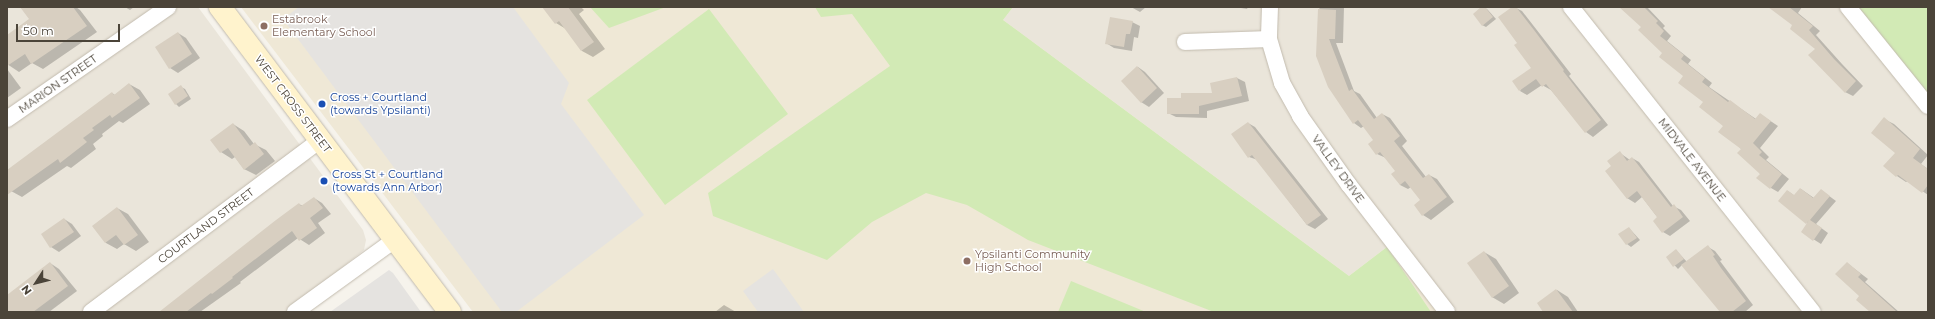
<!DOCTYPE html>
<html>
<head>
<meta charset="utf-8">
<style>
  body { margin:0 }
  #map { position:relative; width:1935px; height:319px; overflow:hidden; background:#f6f3ec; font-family:Montserrat,sans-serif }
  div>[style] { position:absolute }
  .residential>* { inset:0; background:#eae5da }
  .education>* { inset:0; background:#efe8d6 }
  .green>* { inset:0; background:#d2eab5 }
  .parking>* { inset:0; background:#e5e3e0 }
  .shadow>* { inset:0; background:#0003 }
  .building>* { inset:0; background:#d8cfc1 }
  .roads { filter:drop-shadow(0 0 1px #c2bbae) drop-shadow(0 0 1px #c2bbae) }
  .street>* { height:16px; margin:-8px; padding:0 8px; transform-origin:8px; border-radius:8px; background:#fff }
  .secondary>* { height:22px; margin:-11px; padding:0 11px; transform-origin:11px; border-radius:11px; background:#fff3cd }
  .dots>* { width:11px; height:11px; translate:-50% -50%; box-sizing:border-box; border:2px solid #fff; border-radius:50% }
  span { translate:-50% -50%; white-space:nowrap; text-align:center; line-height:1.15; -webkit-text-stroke:3px #fff; paint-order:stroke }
  .education-label { font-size:11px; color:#785e54 }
  .left { translate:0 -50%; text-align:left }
  .street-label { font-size:11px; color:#4b4439 }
  .transit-label { font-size:11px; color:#164399 }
  .frame { position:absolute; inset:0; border:8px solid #4b4439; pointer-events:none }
  .north { position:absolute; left:16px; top:263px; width:40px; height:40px; -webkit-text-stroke:3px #fff; paint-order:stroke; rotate:234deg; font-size:11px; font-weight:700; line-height:16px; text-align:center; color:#4b4439 }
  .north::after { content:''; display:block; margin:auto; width:14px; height:18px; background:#4b4439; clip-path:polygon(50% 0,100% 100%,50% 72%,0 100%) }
  .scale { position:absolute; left:16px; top:24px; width:104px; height:18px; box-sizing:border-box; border:2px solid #4b4439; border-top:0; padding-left:5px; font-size:12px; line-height:14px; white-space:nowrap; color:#4b4439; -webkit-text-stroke:3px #fff; paint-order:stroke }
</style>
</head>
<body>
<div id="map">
  <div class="residential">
    <div style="clip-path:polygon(7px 7px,198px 7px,363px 230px,366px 240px,364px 250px,287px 312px,7px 312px)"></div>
    <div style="clip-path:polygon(1013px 7px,1928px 7px,1928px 312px,1454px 312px,1387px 247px,1349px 276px,1003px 20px)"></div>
  </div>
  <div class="education">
    <div style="clip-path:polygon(241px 7px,1013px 7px,1003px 20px,1349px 276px,1387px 247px,1437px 312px,473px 312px)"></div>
  </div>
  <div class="green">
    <div style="clip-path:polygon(590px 7px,666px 7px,609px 28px)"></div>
    <div style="clip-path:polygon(815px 7px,1013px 7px,1003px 20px,1349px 276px,1387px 247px,1431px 312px,1214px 312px,1028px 240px,967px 205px,926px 193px,872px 222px,827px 260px,713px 216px,708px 193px,890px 66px,852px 14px,821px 17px)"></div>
    <div style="clip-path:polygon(1858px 7px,1928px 7px,1928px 94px)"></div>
    <div style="clip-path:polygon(709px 9px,788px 114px,665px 205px,587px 100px)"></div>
    <div style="clip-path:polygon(1071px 281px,1146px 312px,1058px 312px)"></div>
  </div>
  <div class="parking">
    <div style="clip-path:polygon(299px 7px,513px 7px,569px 83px,561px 104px,644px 215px,516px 312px,502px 312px,283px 19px)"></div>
    <div style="clip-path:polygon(773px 269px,804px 312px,758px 312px,743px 291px)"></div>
    <div style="clip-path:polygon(389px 270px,393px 273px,421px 312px,330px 312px)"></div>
  </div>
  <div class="shadow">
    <div style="clip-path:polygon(21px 7px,76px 7px,80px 10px,97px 32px,43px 69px,32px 63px,19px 72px,7px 64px,7px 36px,30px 19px)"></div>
    <div style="clip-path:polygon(125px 7px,134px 7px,130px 10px)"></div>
    <div style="clip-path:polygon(543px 7px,581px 7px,584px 10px,579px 14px,605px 49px,593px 57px,582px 51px,566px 29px,556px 23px)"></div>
    <div style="clip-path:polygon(1131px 7px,1146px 7px,1140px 12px)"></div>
    <div style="clip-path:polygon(1235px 7px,1248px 7px,1247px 9px)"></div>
    <div style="clip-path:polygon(1319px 7px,1344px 7px,1343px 43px,1336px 43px,1354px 91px,1360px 94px,1377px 118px,1382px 114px,1390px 118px,1407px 141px,1402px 146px,1426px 177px,1429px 175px,1437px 179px,1454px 202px,1431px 220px,1423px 215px,1415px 205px,1421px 200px,1411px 187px,1408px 189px,1400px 185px,1397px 172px,1386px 158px,1377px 154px,1374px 140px,1364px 126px,1361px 128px,1354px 123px)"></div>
    <div style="clip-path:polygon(1483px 7px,1487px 9px,1496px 19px,1486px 27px,1482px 25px)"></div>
    <div style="clip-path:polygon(1514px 7px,1522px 11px,1571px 74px,1569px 76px,1608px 125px,1593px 137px,1586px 132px,1551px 90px,1542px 85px,1527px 95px,1520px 91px,1532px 69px,1519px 43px)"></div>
    <div style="clip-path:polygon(1620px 7px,1647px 7px,1665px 26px,1663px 28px,1671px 36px,1667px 41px,1691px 60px,1688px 64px,1712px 83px,1709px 87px,1756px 119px,1760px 114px,1778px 126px,1760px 148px,1769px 157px,1766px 160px,1789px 179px,1778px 192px,1771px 188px,1685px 76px,1643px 27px)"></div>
    <div style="clip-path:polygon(1770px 7px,1802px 7px,1798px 13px,1820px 31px,1816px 35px,1842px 64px,1863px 86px,1853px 96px,1845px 92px,1816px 49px,1794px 25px)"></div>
    <div style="clip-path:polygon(1132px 22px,1140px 26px,1138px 38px,1134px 37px,1132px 51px,1114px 48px,1106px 43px)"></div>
    <div style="clip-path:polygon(178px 33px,186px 38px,200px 58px,178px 73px,170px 68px)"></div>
    <div style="clip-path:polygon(1138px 67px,1145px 72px,1164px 93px,1149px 107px,1141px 102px)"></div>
    <div style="clip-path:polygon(7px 69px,21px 88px,7px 98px)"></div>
    <div style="clip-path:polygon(1237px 78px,1245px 82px,1249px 101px,1207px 111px,1207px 118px,1176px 117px,1168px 113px,1213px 94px)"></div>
    <div style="clip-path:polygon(129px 84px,140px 90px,150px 104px,123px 123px,119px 121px,102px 134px,103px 136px,93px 144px,96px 149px,71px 168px,67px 166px,22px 197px,11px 191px,7px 185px,7px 171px,112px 93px,115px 95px)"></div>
    <div style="clip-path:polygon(181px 87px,185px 89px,191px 99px,179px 107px,176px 104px)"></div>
    <div style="clip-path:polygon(1884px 119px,1894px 124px,1928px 155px,1921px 164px,1928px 169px,1928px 195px,1908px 181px,1906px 182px,1897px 176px,1885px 166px,1896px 153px)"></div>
    <div style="clip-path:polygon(1248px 123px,1255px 127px,1328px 219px,1315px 229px,1307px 225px,1258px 160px,1249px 157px)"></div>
    <div style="clip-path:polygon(233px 124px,244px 131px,254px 144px,266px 150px,275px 161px,256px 175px,244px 169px,235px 157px,232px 159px,221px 152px)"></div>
    <div style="clip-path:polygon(1620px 153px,1630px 160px,1632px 158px,1639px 162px,1673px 206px,1681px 210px,1690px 221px,1670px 236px,1663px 232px,1658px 218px,1642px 197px,1635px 203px,1627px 198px,1613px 166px)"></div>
    <div style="clip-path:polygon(1801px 189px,1814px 198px,1821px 190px,1836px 201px,1816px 224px,1828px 233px,1821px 244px,1802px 232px,1808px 224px,1788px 191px,1795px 196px)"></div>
    <div style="clip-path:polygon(314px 198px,322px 203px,331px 214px,318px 223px,325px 233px,309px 245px,298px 238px,240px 282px,241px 283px,200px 312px,161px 312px,299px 204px,303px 206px)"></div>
    <div style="clip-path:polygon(117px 208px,128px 214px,149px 242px,136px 251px,124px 244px,117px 249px,106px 243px,93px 226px)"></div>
    <div style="clip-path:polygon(64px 219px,72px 224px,81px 236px,59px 252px,51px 247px)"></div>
    <div style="clip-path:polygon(1629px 228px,1640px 240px,1631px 247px,1627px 244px)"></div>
    <div style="clip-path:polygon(1708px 247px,1715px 251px,1722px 260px,1720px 261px,1753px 305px,1745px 312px,1721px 312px,1682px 265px,1678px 269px,1667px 257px,1676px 250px,1687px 262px)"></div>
    <div style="clip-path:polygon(1484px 252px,1496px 259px,1519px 293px,1504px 304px,1492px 297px)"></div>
    <div style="clip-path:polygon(50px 263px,59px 269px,77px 291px,49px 312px,7px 312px,7px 296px)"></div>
    <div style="clip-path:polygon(1847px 263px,1868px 279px,1865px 282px,1899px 312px,1871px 312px,1860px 296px)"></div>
    <div style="clip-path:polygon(1557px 290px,1568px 297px,1578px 312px,1545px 312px)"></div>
    <div style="clip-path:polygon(724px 305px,736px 312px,715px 312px)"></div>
  </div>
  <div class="building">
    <div style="clip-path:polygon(20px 7px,73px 7px,87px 26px,31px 64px,25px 54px,7px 66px,7px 35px,29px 19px)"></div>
    <div style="clip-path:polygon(542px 7px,568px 7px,594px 42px,581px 51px,559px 21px,555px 24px)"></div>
    <div style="clip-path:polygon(1481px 7px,1485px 7px,1493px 17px,1482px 26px,1473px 14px)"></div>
    <div style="clip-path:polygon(1512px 7px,1516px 7px,1534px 30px,1564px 70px,1563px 71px,1601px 120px,1585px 133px,1546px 84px,1542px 87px,1536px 79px,1519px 91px,1512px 81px,1531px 68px,1514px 45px,1517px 43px,1498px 17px)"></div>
    <div style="clip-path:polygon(1619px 7px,1644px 7px,1658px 21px,1656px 23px,1664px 31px,1660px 36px,1684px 55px,1681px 59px,1705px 78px,1702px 82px,1728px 102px,1730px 100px,1755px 119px,1760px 113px,1771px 121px,1753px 143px,1762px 152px,1759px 155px,1782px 174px,1770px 189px,1756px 178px,1760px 174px,1737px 153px,1741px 149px,1718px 132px,1723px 126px,1699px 107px,1703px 102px,1678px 83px,1683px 76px,1659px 57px,1662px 53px,1638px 30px,1641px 27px)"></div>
    <div style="clip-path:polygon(1768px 7px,1789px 7px,1813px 26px,1809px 30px,1834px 59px,1856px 81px,1845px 93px,1808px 55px,1815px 49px,1790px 29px,1792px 25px)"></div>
    <div style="clip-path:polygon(1318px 9px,1336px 10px,1335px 39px,1329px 39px,1349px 91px,1352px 89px,1374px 119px,1382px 113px,1400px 136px,1394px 141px,1423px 178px,1429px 174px,1447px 197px,1422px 216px,1414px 205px,1420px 200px,1405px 181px,1400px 185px,1391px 174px,1395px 171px,1380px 152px,1376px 155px,1368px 144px,1373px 140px,1358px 120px,1353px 124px,1328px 87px,1316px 56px)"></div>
    <div style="clip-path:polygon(1110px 17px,1133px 21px,1130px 34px,1126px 34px,1124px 47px,1105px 44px)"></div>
    <div style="clip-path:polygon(178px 32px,192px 54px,169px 69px,155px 47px)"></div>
    <div style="clip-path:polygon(1137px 66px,1157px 88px,1141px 103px,1121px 81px)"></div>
    <div style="clip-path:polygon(1237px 77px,1242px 96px,1199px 106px,1199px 114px,1167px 114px,1167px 98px,1181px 98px,1181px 93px,1212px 93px,1210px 83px)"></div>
    <div style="clip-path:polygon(129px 83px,140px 98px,112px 118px,110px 115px,92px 128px,94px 130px,83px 138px,87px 142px,60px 163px,58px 159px,7px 195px,7px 170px,112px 92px,114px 95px)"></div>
    <div style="clip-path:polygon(181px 85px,188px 96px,175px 105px,168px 94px)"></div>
    <div style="clip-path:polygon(1884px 117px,1920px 149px,1913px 158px,1928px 169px,1928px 185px,1922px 193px,1898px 175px,1896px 177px,1883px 166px,1895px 153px,1871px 133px)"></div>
    <div style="clip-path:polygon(1248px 122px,1321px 215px,1307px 225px,1252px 155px,1248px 158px,1231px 134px)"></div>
    <div style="clip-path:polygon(233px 123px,250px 146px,255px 142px,264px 154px,244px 170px,228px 148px,220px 153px,210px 140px)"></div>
    <div style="clip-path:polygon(1620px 151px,1627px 161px,1632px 157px,1671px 207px,1674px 204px,1683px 217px,1662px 233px,1653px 221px,1657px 217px,1637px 191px,1627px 199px,1605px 171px,1611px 166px,1607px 161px)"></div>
    <div style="clip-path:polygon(1800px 188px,1813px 198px,1821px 189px,1830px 196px,1810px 220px,1822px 228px,1813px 241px,1801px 232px,1809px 220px,1806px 224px,1778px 201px,1787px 190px,1794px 195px)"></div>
    <div style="clip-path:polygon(314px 197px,323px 208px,310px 218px,317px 228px,299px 241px,292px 231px,232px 277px,233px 278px,212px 294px,211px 293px,186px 312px,159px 312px,276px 220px,299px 203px,301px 206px)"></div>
    <div style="clip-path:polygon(117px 207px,138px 235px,124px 245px,116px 235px,105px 243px,92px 226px)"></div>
    <div style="clip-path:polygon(64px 218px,74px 232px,50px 248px,41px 234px)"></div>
    <div style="clip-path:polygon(1629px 227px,1637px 238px,1626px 245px,1618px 234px)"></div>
    <div style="clip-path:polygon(1708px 245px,1715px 255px,1713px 256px,1721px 268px,1746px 301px,1732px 312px,1720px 312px,1681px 265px)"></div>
    <div style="clip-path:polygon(1676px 249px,1684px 259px,1673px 267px,1666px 257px)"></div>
    <div style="clip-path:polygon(1484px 251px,1509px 286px,1492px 298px,1467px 263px)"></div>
    <div style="clip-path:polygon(50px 262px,68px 286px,33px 312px,7px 312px,7px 295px)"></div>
    <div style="clip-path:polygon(1847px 262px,1861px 274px,1858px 277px,1897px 312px,1870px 312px,1856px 300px,1859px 296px,1835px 274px)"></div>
    <div style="clip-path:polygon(1556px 289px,1573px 312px,1543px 312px,1537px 303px)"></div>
  </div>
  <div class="roads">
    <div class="street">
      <div style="left:1270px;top:7px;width:32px;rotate:92deg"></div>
      <div style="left:1269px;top:39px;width:46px;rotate:73.5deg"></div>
      <div style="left:1282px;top:83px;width:38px;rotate:61deg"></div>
      <div style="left:1300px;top:116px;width:85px;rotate:54.6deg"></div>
      <div style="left:1349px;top:185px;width:160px;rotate:52.3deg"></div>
      <div style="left:1571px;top:7px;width:389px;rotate:51.6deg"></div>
      <div style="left:1848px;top:7px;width:127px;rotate:51.1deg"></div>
      <div style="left:1185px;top:42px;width:84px;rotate:-2deg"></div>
      <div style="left:7px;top:119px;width:196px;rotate:-34.8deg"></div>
      <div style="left:91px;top:312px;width:286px;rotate:-36.9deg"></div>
      <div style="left:295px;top:312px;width:125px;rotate:-35.9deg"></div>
    </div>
    <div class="secondary">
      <div style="left:220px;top:7px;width:382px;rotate:53deg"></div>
    </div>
  </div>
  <div class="dots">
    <div style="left:264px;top:26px;background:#8d6e63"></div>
    <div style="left:322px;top:104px;background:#1a4fb4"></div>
    <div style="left:324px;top:181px;background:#1a4fb4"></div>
    <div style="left:967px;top:261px;background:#8d6e63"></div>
  </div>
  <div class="education-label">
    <span class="left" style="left:272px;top:26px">Estabrook<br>Elementary School</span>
    <span class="left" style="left:975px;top:261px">Ypsilanti Community<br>High School</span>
  </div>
  <div class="street-label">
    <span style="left:58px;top:84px;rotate:-35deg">MARION STREET</span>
    <span style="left:293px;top:104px;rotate:53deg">WEST CROSS STREET</span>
    <span style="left:1692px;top:160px;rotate:52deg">MIDVALE AVENUE</span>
    <span style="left:1338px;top:169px;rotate:54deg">VALLEY DRIVE</span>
    <span style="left:206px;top:226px;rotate:-37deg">COURTLAND STREET</span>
  </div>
  <div class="transit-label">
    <span class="left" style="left:330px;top:104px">Cross + Courtland<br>(towards Ypsilanti)</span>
    <span class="left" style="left:332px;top:181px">Cross St + Courtland<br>(towards Ann Arbor)</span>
  </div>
  <div class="frame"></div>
  <div class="north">N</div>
  <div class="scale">50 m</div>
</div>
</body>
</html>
